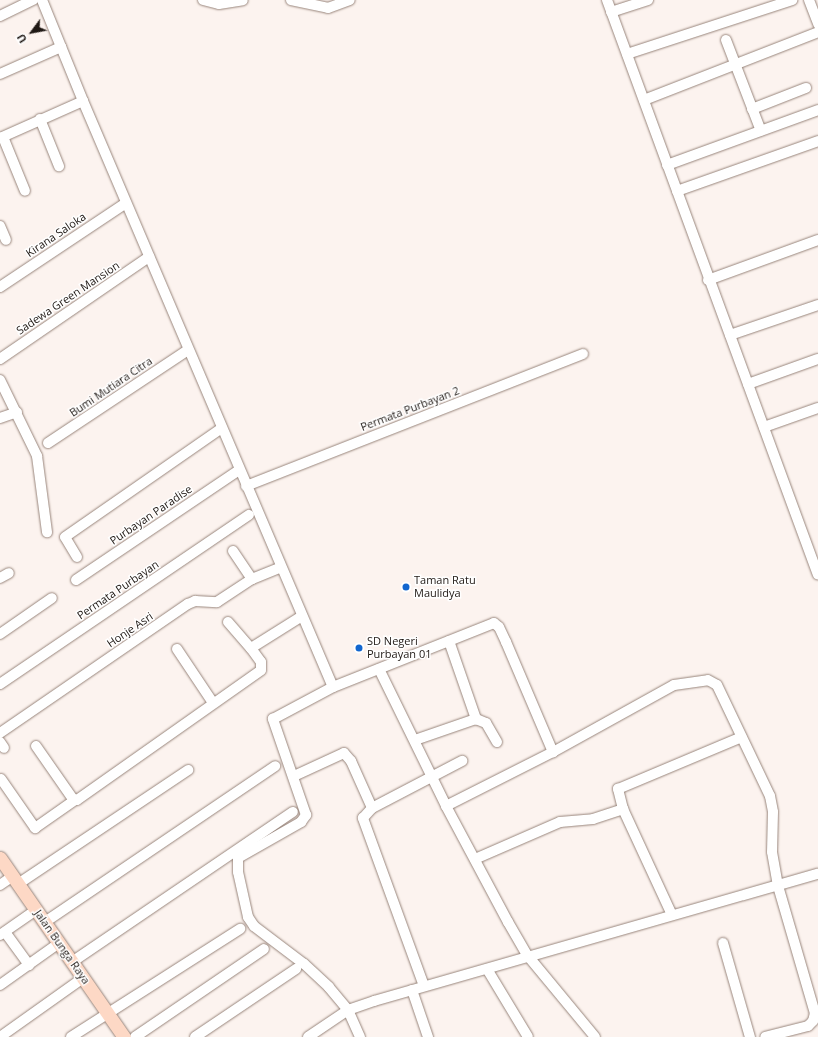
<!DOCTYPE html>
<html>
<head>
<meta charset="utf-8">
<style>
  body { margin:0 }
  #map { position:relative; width:818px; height:1037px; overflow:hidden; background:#fcf3ef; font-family:"Open Sans",sans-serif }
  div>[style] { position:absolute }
  .roads { filter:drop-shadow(0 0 1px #98857b) drop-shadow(0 0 1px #98857b) }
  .minor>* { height:10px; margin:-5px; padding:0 5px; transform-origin:5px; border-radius:5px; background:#fff }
  .major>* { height:13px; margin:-6.5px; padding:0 6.5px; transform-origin:6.5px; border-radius:6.5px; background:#fdd8c5 }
  .dots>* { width:11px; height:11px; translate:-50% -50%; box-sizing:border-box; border:2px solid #fff; border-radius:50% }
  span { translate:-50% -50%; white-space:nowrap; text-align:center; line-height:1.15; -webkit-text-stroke:3px #fff; paint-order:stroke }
  .street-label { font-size:11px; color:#1f1814 }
  .poi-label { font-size:11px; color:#1f1814 }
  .left { translate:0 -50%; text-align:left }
  .north { position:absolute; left:12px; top:12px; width:40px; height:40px; -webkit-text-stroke:3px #fff; paint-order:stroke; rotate:238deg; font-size:11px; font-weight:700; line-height:16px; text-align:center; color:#1f1814 }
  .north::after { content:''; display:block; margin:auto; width:14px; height:18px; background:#1f1814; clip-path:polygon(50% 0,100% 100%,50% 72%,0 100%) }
</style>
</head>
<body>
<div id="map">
  <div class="roads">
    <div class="minor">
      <div style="left:42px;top:0;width:109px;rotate:67.9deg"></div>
      <div style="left:83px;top:101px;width:637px;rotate:66.9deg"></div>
      <div style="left:203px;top:0;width:16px;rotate:14deg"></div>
      <div style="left:219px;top:4px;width:24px;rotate:-9deg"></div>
      <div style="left:291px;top:0;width:38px;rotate:12deg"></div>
      <div style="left:328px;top:8px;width:23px;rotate:-20deg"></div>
      <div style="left:607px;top:0;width:612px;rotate:69.85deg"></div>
      <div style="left:809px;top:0;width:26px;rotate:69deg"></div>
      <div style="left:611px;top:12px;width:39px;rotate:-18deg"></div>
      <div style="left:0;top:16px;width:37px;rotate:-26deg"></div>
      <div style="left:726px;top:40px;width:97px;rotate:69deg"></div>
      <div style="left:627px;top:54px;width:174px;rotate:-18.1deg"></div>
      <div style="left:0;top:74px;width:67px;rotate:-23.9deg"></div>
      <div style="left:644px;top:100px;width:187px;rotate:-21.3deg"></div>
      <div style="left:752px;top:109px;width:58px;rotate:-21.3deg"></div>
      <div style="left:40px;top:119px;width:51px;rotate:68deg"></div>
      <div style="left:3px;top:137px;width:58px;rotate:67.8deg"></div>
      <div style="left:0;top:138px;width:91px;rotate:-24deg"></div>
      <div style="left:667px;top:165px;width:161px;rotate:-20deg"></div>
      <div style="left:677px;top:191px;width:150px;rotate:-19.5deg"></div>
      <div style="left:0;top:226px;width:15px;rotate:67deg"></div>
      <div style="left:708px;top:280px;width:117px;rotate:-20deg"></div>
      <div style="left:0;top:287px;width:151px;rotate:-33.7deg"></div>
      <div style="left:730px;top:335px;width:93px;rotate:-18.8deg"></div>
      <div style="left:0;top:359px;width:181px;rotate:-34.4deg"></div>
      <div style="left:0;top:380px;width:85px;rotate:64deg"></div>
      <div style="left:37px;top:456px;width:77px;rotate:82.5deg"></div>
      <div style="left:748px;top:384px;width:74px;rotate:-19.7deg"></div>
      <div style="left:0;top:418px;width:18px;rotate:-19deg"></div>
      <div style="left:764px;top:427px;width:57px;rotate:-19.4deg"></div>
      <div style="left:48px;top:443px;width:168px;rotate:-33.6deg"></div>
      <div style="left:246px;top:486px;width:362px;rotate:-21.4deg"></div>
      <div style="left:233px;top:551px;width:34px;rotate:56deg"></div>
      <div style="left:77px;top:557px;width:23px;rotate:-121deg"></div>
      <div style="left:65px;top:537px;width:191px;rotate:-34.8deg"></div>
      <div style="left:0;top:578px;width:10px;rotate:-29deg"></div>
      <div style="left:76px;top:580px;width:197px;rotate:-34deg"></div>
      <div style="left:228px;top:622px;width:35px;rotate:49deg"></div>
      <div style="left:0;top:634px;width:63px;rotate:-34.7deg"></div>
      <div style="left:449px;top:641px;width:83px;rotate:70.9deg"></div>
      <div style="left:476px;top:719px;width:11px;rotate:22deg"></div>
      <div style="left:486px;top:723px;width:22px;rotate:60deg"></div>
      <div style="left:177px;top:649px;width:65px;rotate:56.3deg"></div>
      <div style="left:379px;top:669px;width:153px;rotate:63.9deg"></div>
      <div style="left:446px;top:806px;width:132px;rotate:61.9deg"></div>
      <div style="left:508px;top:922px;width:39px;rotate:60deg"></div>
      <div style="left:528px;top:956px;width:105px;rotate:50.4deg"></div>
      <div style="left:0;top:684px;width:301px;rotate:-34.2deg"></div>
      <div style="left:0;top:733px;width:228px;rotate:-34.5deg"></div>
      <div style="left:188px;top:604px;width:8px;rotate:-23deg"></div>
      <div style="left:195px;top:601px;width:22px;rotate:3deg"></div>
      <div style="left:217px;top:602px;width:42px;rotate:-33.3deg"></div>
      <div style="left:252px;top:579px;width:31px;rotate:-22deg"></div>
      <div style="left:415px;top:740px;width:65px;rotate:-19deg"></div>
      <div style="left:0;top:742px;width:7px;rotate:56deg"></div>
      <div style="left:36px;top:746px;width:65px;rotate:55.1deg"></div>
      <div style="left:73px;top:799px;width:4px;rotate:14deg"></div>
      <div style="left:77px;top:800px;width:225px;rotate:-35.2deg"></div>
      <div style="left:261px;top:670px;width:8px;rotate:-90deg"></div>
      <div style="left:261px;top:662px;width:17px;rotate:-126deg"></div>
      <div style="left:251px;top:648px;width:60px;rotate:-32.1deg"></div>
      <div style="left:294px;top:776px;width:55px;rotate:-24.7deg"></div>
      <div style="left:344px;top:753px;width:11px;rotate:49deg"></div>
      <div style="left:351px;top:761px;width:51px;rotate:65.9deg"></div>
      <div style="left:1px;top:779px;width:60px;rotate:55.2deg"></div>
      <div style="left:35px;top:828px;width:49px;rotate:-35deg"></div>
      <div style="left:446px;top:806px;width:120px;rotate:-26.8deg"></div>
      <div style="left:475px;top:859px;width:93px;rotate:-23.5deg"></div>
      <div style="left:560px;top:822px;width:33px;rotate:-5deg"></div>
      <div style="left:593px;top:819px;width:32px;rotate:-18deg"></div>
      <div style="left:18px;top:884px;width:205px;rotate:-33.8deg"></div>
      <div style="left:0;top:885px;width:16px;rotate:-35deg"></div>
      <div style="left:672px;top:915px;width:117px;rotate:-114.8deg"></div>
      <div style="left:623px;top:809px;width:21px;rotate:-104deg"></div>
      <div style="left:618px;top:789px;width:134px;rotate:-22.8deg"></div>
      <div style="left:45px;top:922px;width:278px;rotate:-34.1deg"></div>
      <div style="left:5px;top:932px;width:41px;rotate:54deg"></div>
      <div style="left:0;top:935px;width:44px;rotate:-34.8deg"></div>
      <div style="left:723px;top:943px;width:98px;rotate:74deg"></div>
      <div style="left:72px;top:962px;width:267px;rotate:-34.2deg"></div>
      <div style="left:487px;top:969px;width:79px;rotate:58.9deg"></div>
      <div style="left:0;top:985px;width:72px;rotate:-35.4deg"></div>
      <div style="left:424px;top:986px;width:179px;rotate:-110deg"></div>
      <div style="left:363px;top:818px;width:13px;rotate:-48deg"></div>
      <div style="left:372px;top:808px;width:102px;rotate:-27.6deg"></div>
      <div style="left:412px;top:990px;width:50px;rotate:71.2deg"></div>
      <div style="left:0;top:1037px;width:102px;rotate:-35.4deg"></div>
      <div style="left:71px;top:1037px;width:201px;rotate:-32.6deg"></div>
      <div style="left:135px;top:1037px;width:156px;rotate:-34.3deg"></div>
      <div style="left:195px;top:1037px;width:122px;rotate:-34deg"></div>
      <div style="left:308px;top:1037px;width:48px;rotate:-34deg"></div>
      <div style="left:348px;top:1010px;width:28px;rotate:-19deg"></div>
      <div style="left:374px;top:1001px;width:462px;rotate:-16deg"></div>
      <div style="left:360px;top:1037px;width:30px;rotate:-114deg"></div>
      <div style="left:348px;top:1010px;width:30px;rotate:-130deg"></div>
      <div style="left:329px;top:987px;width:34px;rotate:-137deg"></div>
      <div style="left:304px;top:964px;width:63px;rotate:-142.8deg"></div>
      <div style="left:254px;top:926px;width:11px;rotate:-124deg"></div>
      <div style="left:248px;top:917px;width:46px;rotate:-102.5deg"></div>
      <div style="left:238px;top:872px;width:14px;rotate:-90deg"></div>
      <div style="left:238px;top:858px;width:73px;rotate:-29.7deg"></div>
      <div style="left:301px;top:822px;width:9px;rotate:-54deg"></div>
      <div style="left:306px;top:815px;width:102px;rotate:-109deg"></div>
      <div style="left:273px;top:719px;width:68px;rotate:-28.1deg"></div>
      <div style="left:333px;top:687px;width:173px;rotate:-21.7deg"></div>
      <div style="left:494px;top:623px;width:6px;rotate:39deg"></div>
      <div style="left:499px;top:627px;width:17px;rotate:65deg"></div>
      <div style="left:506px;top:642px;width:120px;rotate:66.9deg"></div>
      <div style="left:553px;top:752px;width:138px;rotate:-29deg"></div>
      <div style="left:674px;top:685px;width:34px;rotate:-8deg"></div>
      <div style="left:708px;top:680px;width:10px;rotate:29deg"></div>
      <div style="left:717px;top:685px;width:123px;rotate:64.5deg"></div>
      <div style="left:770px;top:796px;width:16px;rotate:79deg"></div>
      <div style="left:773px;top:812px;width:40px;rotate:91.4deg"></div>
      <div style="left:772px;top:852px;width:35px;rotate:80deg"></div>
      <div style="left:778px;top:886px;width:132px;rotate:73.8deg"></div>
      <div style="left:815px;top:1013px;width:8px;rotate:104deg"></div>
      <div style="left:813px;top:1021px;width:7px;rotate:135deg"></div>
      <div style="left:808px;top:1026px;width:44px;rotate:165.7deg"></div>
    </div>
    <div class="major">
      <div style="left:0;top:858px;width:218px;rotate:55.3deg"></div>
    </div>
  </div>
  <div class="dots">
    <div style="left:406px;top:587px;background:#1266cf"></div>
    <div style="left:359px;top:648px;background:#1266cf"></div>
  </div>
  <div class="street-label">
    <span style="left:56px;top:235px;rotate:-34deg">Kirana Saloka</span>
    <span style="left:68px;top:298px;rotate:-34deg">Sadewa Green Mansion</span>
    <span style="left:111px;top:387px;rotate:-34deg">Bumi Mutiara Citra</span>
    <span style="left:410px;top:409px;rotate:-21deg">Permata Purbayan 2</span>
    <span style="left:151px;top:515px;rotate:-34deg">Purbayan Paradise</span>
    <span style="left:118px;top:590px;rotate:-34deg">Permata Purbayan</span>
    <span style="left:130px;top:630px;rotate:-34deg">Honje Asri</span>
    <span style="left:62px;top:947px;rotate:55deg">Jalan Bunga Raya</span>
  </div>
  <div class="poi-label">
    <span class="left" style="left:414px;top:587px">Taman Ratu<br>Maulidya</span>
    <span class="left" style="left:367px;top:648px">SD Negeri<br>Purbayan 01</span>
  </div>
  <div class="north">U</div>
</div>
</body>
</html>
